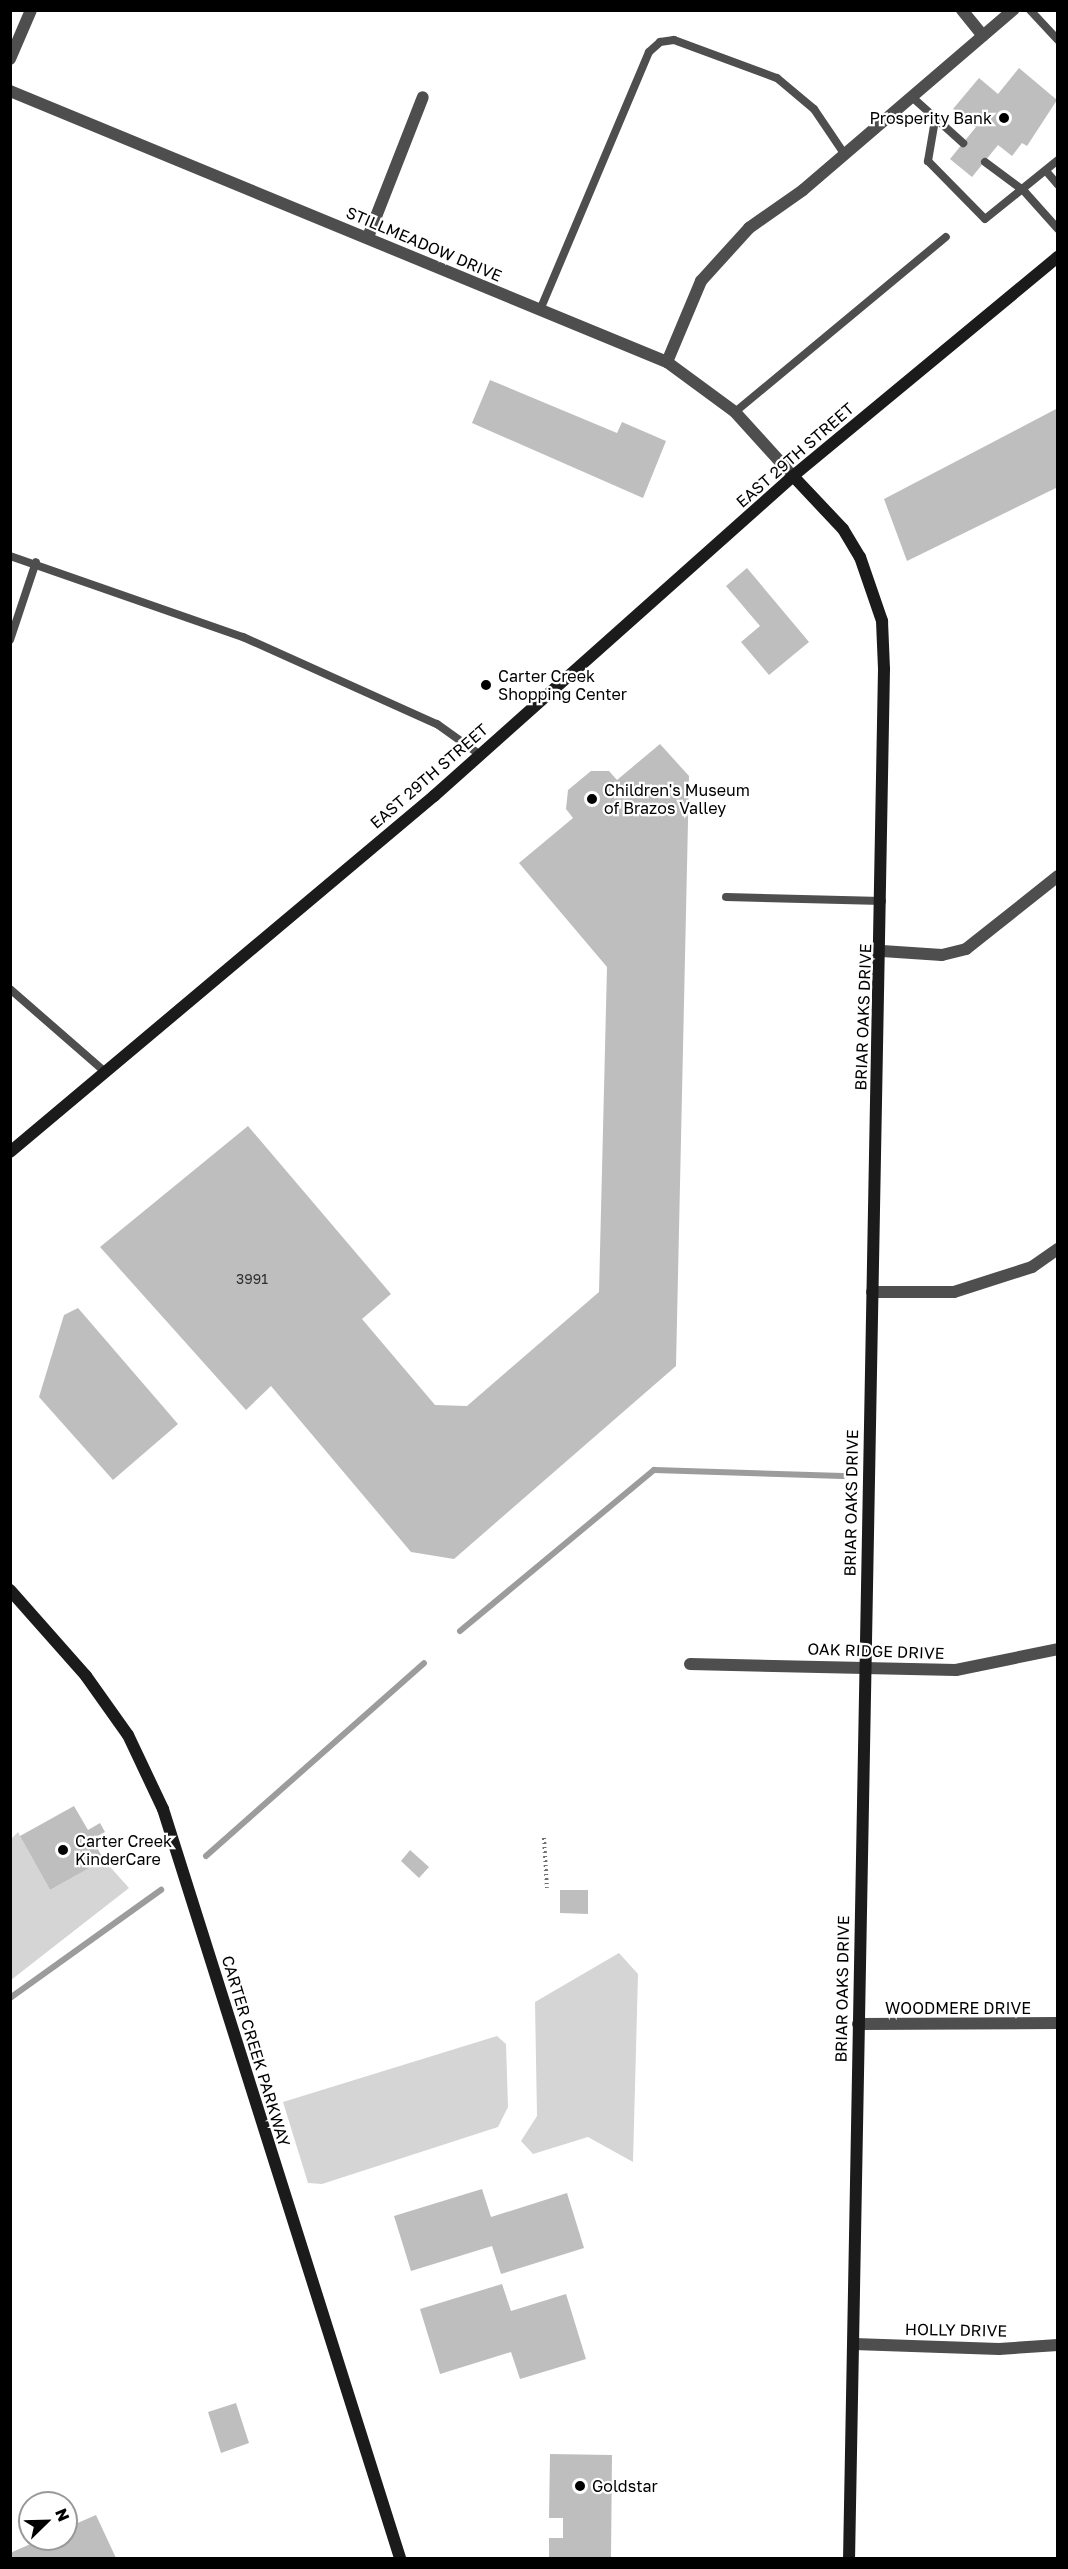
<!DOCTYPE html>
<html>
<head>
<meta charset="utf-8">
<style>
  body { margin:0 }
  #map { position:relative; width:1068px; height:2569px; overflow:hidden; background:#fff; font-family:"Golos Text",sans-serif }
  div>[style] { position:absolute }
  .green>* { inset:0; background:#d5d5d5 }
  .stream>* { height:6px; margin:-3px; padding:0 3px; transform-origin:3px; border-radius:3px; background:#9c9c9c }
  .building>* { inset:0; background:#bebebe }
  .path>* { height:4px; margin-top:-2px; transform-origin:0; background:repeating-linear-gradient(90deg,#707070 0 1.5px,transparent 0 4.5px) }
  .lane>* { height:8px; margin:-4px; padding:0 4px; transform-origin:4px; border-radius:4px; background:#4e4e4e }
  .street>* { height:12px; margin:-6px; padding:0 6px; transform-origin:6px; border-radius:6px; background:#4e4e4e }
  .secondary>* { height:12px; margin:-6px; padding:0 6px; transform-origin:6px; border-radius:6px; background:#1b1b1b }
  .dots>* { width:16px; height:16px; translate:-50% -50%; box-sizing:border-box; border:3px solid #fff; border-radius:50% }
  span { translate:-50% -50%; white-space:nowrap; text-align:center; line-height:1.15; -webkit-text-stroke:4.5px #fff; paint-order:stroke }
  .number-label { font-size:14px; color:#303030 }
  .number-label span { -webkit-text-stroke-width:0 }
  .poi-label { font-size:16px; color:#000 }
  .right { translate:-100% -50%; text-align:right }
  .left { translate:0 -50%; text-align:left }
  .street-label { font-size:16px; color:#000 }
  .frame { position:absolute; inset:0; border:12px solid #000; pointer-events:none }
  .north { position:absolute; left:18px; top:2491px; width:60px; height:60px; box-sizing:border-box; background:#fff; border:2px solid #999; border-radius:50%; rotate:67deg; font-size:16px; font-weight:700; line-height:24px; text-align:center; color:#000 }
  .north::after { content:''; display:block; margin:auto; width:21px; height:27px; background:#000; clip-path:polygon(50% 0,100% 100%,50% 72%,0 100%) }
</style>
</head>
<body>
<div id="map">
  <div class="green">
    <div style="clip-path:polygon(18px 1832px,50px 1890px,104px 1860px,129px 1888px,11px 1980px,11px 1839px)"></div>
    <div style="clip-path:polygon(619px 1953px,638px 1974px,633px 2162px,588px 2137px,533px 2154px,521px 2141px,537px 2116px,535px 2002px)"></div>
    <div style="clip-path:polygon(497px 2036px,506px 2044px,508px 2107px,498px 2127px,322px 2184px,308px 2183px,283px 2102px)"></div>
  </div>
  <div class="stream">
    <div style="left:460px;top:1631px;width:252px;rotate:-39.7deg"></div>
    <div style="left:654px;top:1470px;width:189px;rotate:1.8deg"></div>
    <div style="left:206px;top:1856px;width:291px;rotate:-41.5deg"></div>
    <div style="left:10px;top:1998px;width:186px;rotate:-35.6deg"></div>
  </div>
  <div class="building">
    <div style="clip-path:polygon(1019px 68px,1057px 100px,1027px 146px,1022px 143px,1012px 156px,998px 145px,972px 177px,950px 159px,976px 127px,953px 109px,979px 78px,998px 94px)"></div>
    <div style="clip-path:polygon(490px 380px,617px 433px,622px 422px,666px 441px,643px 498px,472px 423px)"></div>
    <div style="clip-path:polygon(1058px 408px,1058px 487px,907px 561px,884px 499px)"></div>
    <div style="clip-path:polygon(747px 568px,809px 642px,769px 675px,741px 642px,760px 626px,726px 586px)"></div>
    <div style="clip-path:polygon(660px 744px,689px 776px,676px 1366px,454px 1559px,411px 1552px,271px 1386px,246px 1410px,100px 1247px,248px 1126px,391px 1294px,362px 1319px,435px 1405px,467px 1406px,599px 1292px,607px 967px,519px 863px,573px 818px,566px 809px,568px 790px,591px 771px,609px 771px,617px 780px)"></div>
    <div style="clip-path:polygon(78px 1308px,178px 1424px,113px 1480px,39px 1397px,64px 1315px)"></div>
    <div style="clip-path:polygon(74px 1806px,88px 1830px,100px 1823px,105px 1832px,92px 1839px,104px 1860px,50px 1890px,20px 1836px)"></div>
    <div style="clip-path:polygon(410px 1850px,429px 1867px,419px 1878px,401px 1861px)"></div>
    <div style="clip-path:polygon(560px 1890px,588px 1890px,588px 1914px,560px 1913px)"></div>
    <div style="clip-path:polygon(482px 2189px,491px 2217px,567px 2193px,584px 2248px,501px 2274px,492px 2246px,411px 2271px,394px 2216px)"></div>
    <div style="clip-path:polygon(502px 2284px,511px 2311px,566px 2294px,586px 2359px,520px 2379px,511px 2352px,440px 2374px,420px 2309px)"></div>
    <div style="clip-path:polygon(236px 2403px,249px 2443px,221px 2453px,208px 2412px)"></div>
    <div style="clip-path:polygon(550px 2454px,612px 2455px,611px 2558px,549px 2558px,549px 2538px,563px 2538px,563px 2518px,549px 2518px)"></div>
    <div style="clip-path:polygon(96px 2515px,116px 2558px,10px 2558px,10px 2553px,42px 2539px,66px 2539px,66px 2528px)"></div>
  </div>
  <div class="path">
    <div style="left:544px;top:1838px;width:50px;rotate:86.6deg"></div>
  </div>
  <div class="lane">
    <div style="left:1030px;top:10px;width:41px;rotate:47deg"></div>
    <div style="left:912px;top:97px;width:69px;rotate:42deg"></div>
    <div style="left:935px;top:120px;width:42px;rotate:99.7deg"></div>
    <div style="left:928px;top:161px;width:81px;rotate:45.5deg"></div>
    <div style="left:985px;top:219px;width:94px;rotate:-38.9deg"></div>
    <div style="left:985px;top:162px;width:49px;rotate:36.6deg"></div>
    <div style="left:1024px;top:191px;width:51px;rotate:48.2deg"></div>
    <div style="left:1046px;top:171px;width:18px;rotate:49deg"></div>
    <div style="left:540px;top:310px;width:280px;rotate:-67.1deg"></div>
    <div style="left:649px;top:52px;width:15px;rotate:-42deg"></div>
    <div style="left:660px;top:42px;width:14px;rotate:-8deg"></div>
    <div style="left:674px;top:40px;width:110px;rotate:20.3deg"></div>
    <div style="left:777px;top:78px;width:48px;rotate:40deg"></div>
    <div style="left:814px;top:109px;width:55px;rotate:56deg"></div>
    <div style="left:735px;top:412px;width:274px;rotate:-39.7deg"></div>
    <div style="left:10px;top:556px;width:247px;rotate:19.2deg"></div>
    <div style="left:243px;top:637px;width:213px;rotate:24.2deg"></div>
    <div style="left:437px;top:724px;width:52px;rotate:35.5deg"></div>
    <div style="left:10px;top:640px;width:82px;rotate:-71.6deg"></div>
    <div style="left:726px;top:897px;width:156px;rotate:1.5deg"></div>
    <div style="left:10px;top:989px;width:126px;rotate:41.1deg"></div>
  </div>
  <div class="street">
    <div style="left:962px;top:10px;width:33px;rotate:51deg"></div>
    <div style="left:10px;top:59px;width:53px;rotate:-66.8deg"></div>
    <div style="left:10px;top:91px;width:711px;rotate:22.42deg"></div>
    <div style="left:667px;top:362px;width:84px;rotate:36.3deg"></div>
    <div style="left:735px;top:412px;width:86px;rotate:47.8deg"></div>
    <div style="left:368px;top:237px;width:150px;rotate:-68.6deg"></div>
    <div style="left:667px;top:362px;width:88px;rotate:-67.2deg"></div>
    <div style="left:701px;top:281px;width:72px;rotate:-47.8deg"></div>
    <div style="left:749px;top:228px;width:66px;rotate:-35.1deg"></div>
    <div style="left:803px;top:190px;width:277px;rotate:-40.6deg"></div>
    <div style="left:882px;top:951px;width:60px;rotate:3.8deg"></div>
    <div style="left:942px;top:955px;width:25px;rotate:-14deg"></div>
    <div style="left:966px;top:949px;width:117px;rotate:-38.4deg"></div>
    <div style="left:872px;top:1292px;width:82px"></div>
    <div style="left:954px;top:1292px;width:82px;rotate:-17.8deg"></div>
    <div style="left:1032px;top:1267px;width:32px;rotate:-35deg"></div>
    <div style="left:690px;top:1664px;width:266px;rotate:1.3deg"></div>
    <div style="left:956px;top:1670px;width:104px;rotate:-11.6deg"></div>
    <div style="left:858px;top:2024px;width:200px;rotate:-0.3deg"></div>
    <div style="left:854px;top:2344px;width:145px;rotate:2deg"></div>
    <div style="left:999px;top:2349px;width:59px;rotate:-3.9deg"></div>
  </div>
  <div class="secondary">
    <div style="left:793px;top:476px;width:73px;rotate:46.7deg"></div>
    <div style="left:843px;top:529px;width:33px;rotate:59deg"></div>
    <div style="left:860px;top:557px;width:68px;rotate:71deg"></div>
    <div style="left:882px;top:621px;width:48px;rotate:87.6deg"></div>
    <div style="left:884px;top:669px;width:1889px;rotate:91.06deg"></div>
    <div style="left:10px;top:1152px;width:554px;rotate:-40.02deg"></div>
    <div style="left:434px;top:796px;width:481px;rotate:-41.7deg"></div>
    <div style="left:793px;top:476px;width:344px;rotate:-39.6deg"></div>
    <div style="left:10px;top:1590px;width:115px;rotate:48.5deg"></div>
    <div style="left:86px;top:1676px;width:72px;rotate:54.6deg"></div>
    <div style="left:128px;top:1735px;width:82px;rotate:64.7deg"></div>
    <div style="left:163px;top:1809px;width:786px;rotate:72.44deg"></div>
  </div>
  <div class="dots">
    <div style="left:1004px;top:118px;background:#000"></div>
    <div style="left:486px;top:685px;background:#000"></div>
    <div style="left:592px;top:799px;background:#000"></div>
    <div style="left:63px;top:1850px;background:#000"></div>
    <div style="left:580px;top:2486px;background:#000"></div>
  </div>
  <div class="number-label">
    <span style="left:252px;top:1279px">3991</span>
  </div>
  <div class="poi-label">
    <span class="right" style="left:992px;top:118px">Prosperity Bank</span>
    <span class="left" style="left:498px;top:685px">Carter Creek<br>Shopping Center</span>
    <span class="left" style="left:604px;top:799px">Children's Museum<br>of Brazos Valley</span>
    <span class="left" style="left:75px;top:1850px">Carter Creek<br>KinderCare</span>
    <span class="left" style="left:592px;top:2486px">Goldstar</span>
  </div>
  <div class="street-label">
    <span style="left:424px;top:244px;rotate:23deg">STILLMEADOW DRIVE</span>
    <span style="left:795px;top:455px;rotate:-41deg">EAST 29TH STREET</span>
    <span style="left:429px;top:776px;rotate:-41deg">EAST 29TH STREET</span>
    <span style="left:863px;top:1017px;rotate:-88deg">BRIAR OAKS DRIVE</span>
    <span style="left:851px;top:1503px;rotate:-89deg">BRIAR OAKS DRIVE</span>
    <span style="left:876px;top:1651px;rotate:2deg">OAK RIDGE DRIVE</span>
    <span style="left:842px;top:1989px;rotate:-89deg">BRIAR OAKS DRIVE</span>
    <span style="left:958px;top:2008px">WOODMERE DRIVE</span>
    <span style="left:256px;top:2051px;rotate:73deg">CARTER CREEK PARKWAY</span>
    <span style="left:956px;top:2330px;rotate:1deg">HOLLY DRIVE</span>
  </div>
  <div class="frame"></div>
  <div class="north">N</div>
</div>
</body>
</html>
